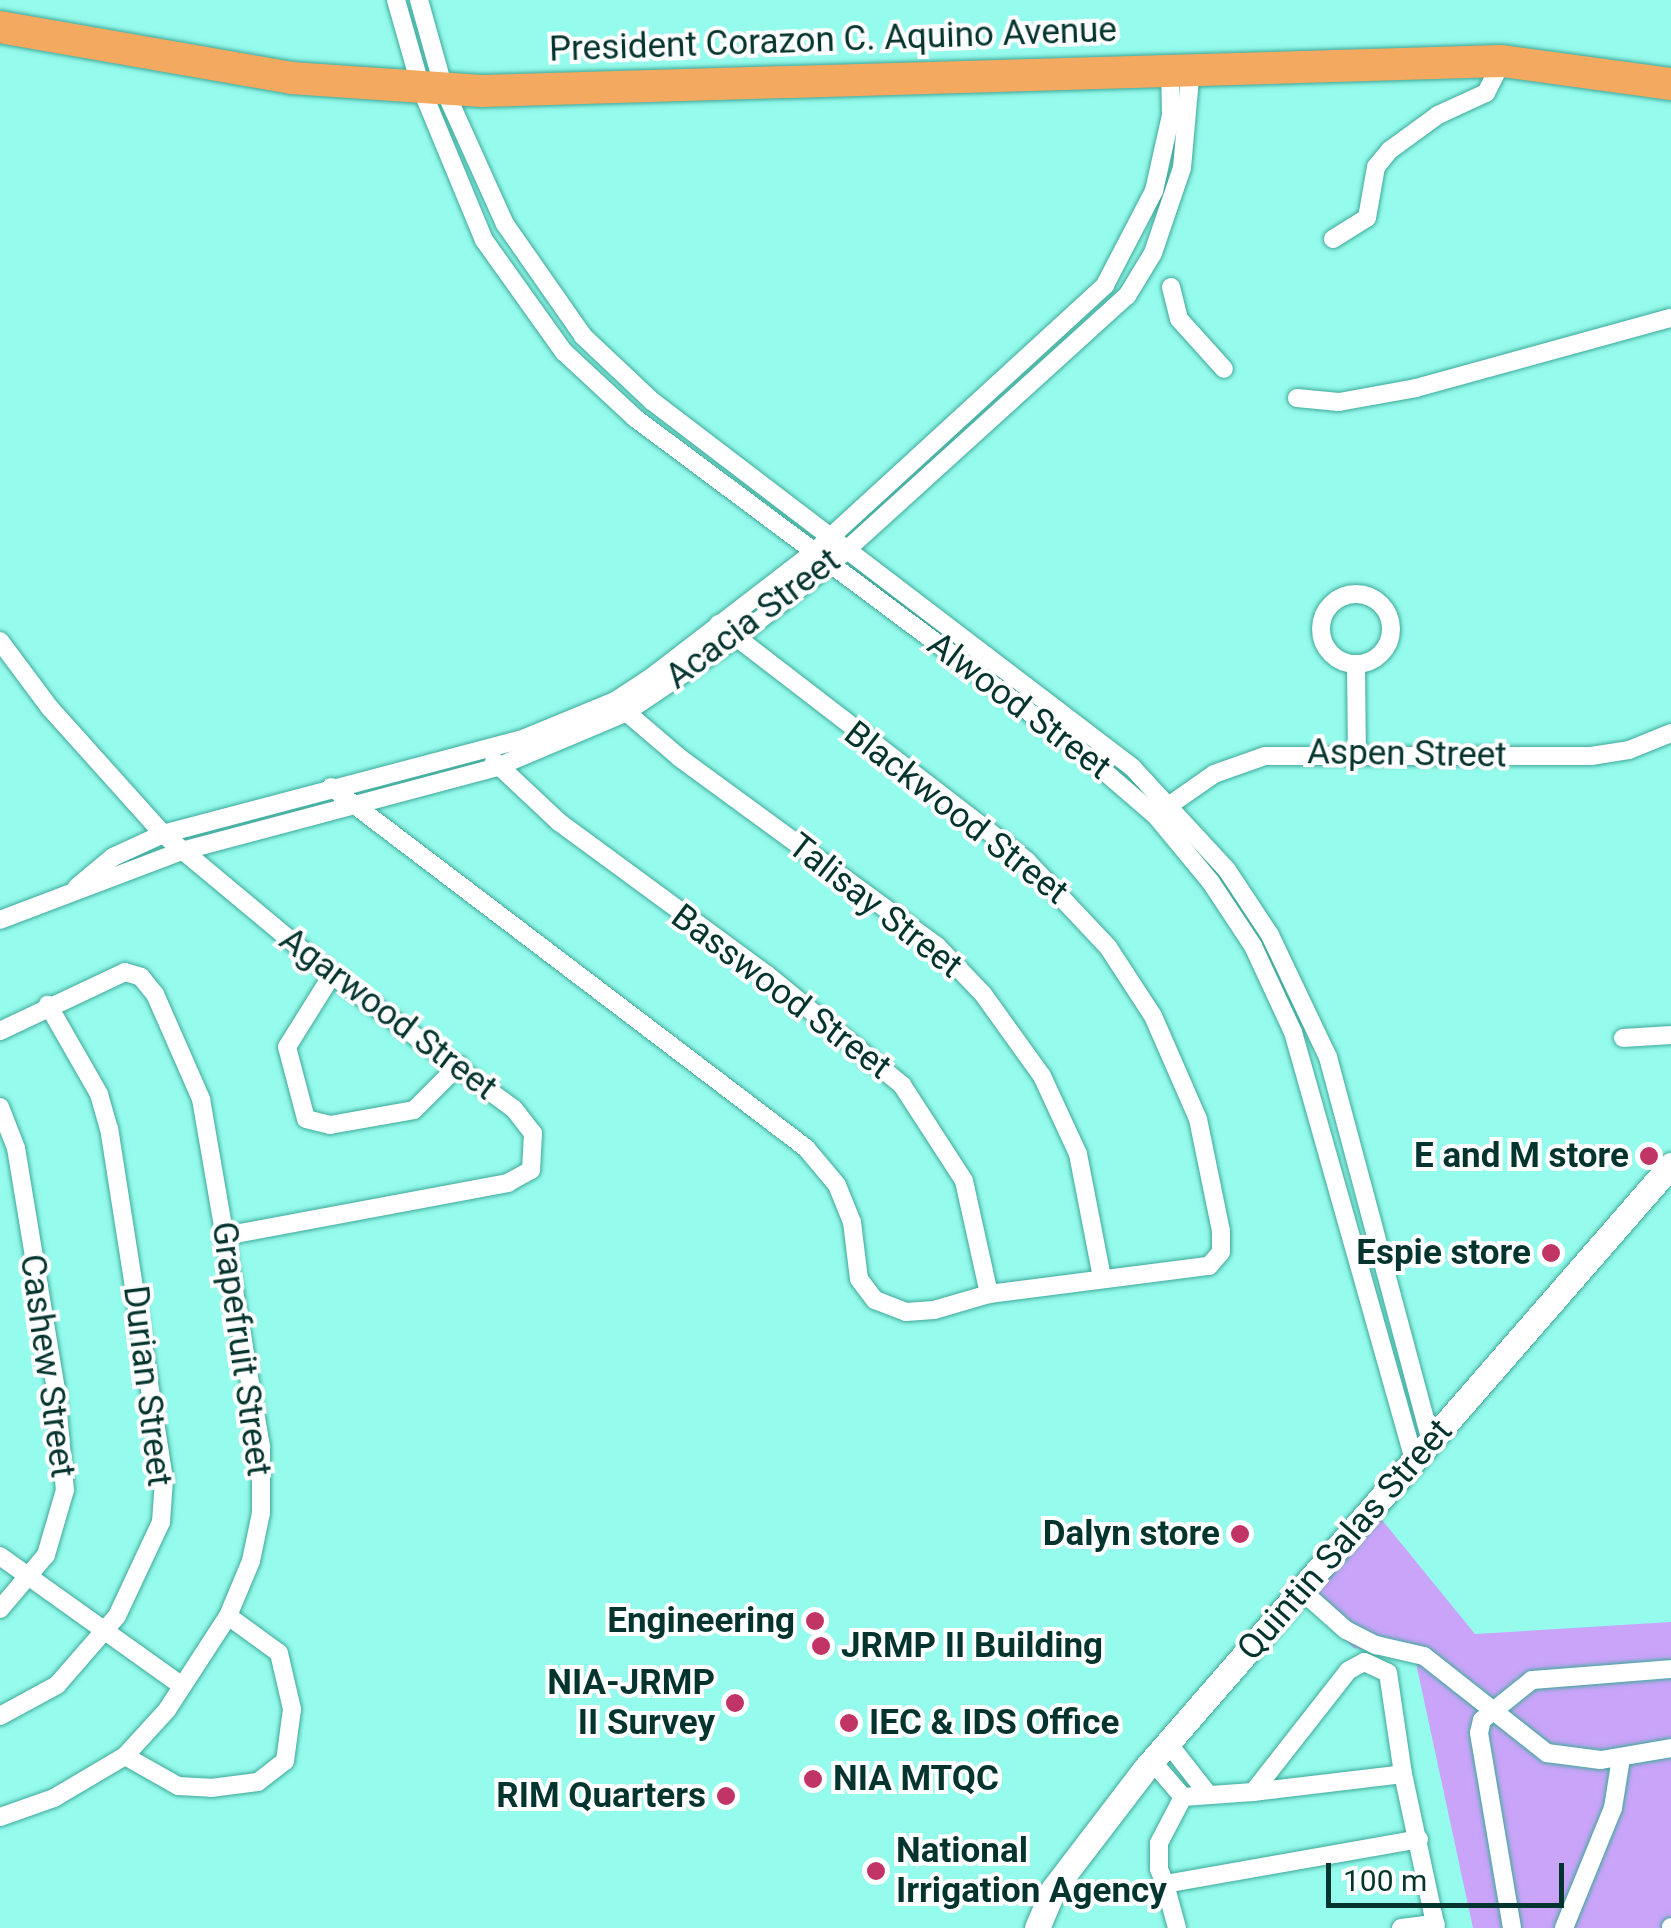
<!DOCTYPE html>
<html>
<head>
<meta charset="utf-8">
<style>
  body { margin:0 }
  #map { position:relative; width:1671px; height:1928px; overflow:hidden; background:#95fbec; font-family:Roboto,sans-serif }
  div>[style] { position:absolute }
  .green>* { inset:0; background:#c9a4f9 }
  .roads { filter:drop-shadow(0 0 2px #3ea89a) drop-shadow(0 0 2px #3ea89a) }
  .street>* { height:18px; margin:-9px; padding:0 9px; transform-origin:9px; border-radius:9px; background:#fff }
  .street>.ring { margin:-9px; padding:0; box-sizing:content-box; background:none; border:18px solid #fff; border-radius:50% }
  .secondary>* { height:25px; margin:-12.5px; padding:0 12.5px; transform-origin:12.5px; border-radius:12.5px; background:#fff }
  .highway>* { height:32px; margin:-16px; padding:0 16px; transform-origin:16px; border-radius:16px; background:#f4a960 }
  .dots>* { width:28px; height:28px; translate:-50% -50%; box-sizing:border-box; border:5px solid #fff; border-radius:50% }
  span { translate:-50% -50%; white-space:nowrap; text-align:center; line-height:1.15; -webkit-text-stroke:8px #fff; paint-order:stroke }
  .street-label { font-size:35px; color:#04342e }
  .poi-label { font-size:35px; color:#04342e; font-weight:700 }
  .right { translate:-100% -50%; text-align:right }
  .left { translate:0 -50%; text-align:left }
  .scale { position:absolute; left:1326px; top:1863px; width:238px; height:45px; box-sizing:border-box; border:5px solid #04342e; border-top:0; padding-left:12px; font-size:30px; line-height:35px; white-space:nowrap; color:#04342e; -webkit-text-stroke:8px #fff; paint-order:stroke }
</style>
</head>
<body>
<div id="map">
  <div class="green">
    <div style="clip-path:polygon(1378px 1515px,1475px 1634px,1671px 1622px,1671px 1928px,1473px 1928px,1413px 1649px,1386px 1655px,1354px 1648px,1304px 1603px)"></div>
  </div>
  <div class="roads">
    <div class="street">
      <div style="left:396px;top:0;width:91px;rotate:74.1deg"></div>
      <div style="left:421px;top:88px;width:165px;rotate:67.5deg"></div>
      <div style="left:484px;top:240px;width:138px;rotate:54.5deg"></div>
      <div style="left:564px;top:352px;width:97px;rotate:42.9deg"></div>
      <div style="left:635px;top:418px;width:550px;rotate:36.72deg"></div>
      <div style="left:1076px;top:747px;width:106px;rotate:40.8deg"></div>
      <div style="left:1156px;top:816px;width:85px;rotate:50.3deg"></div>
      <div style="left:1210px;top:881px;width:78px;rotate:56.5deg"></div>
      <div style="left:1253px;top:946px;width:95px;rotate:65.1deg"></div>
      <div style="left:1293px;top:1032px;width:448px;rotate:74.2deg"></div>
      <div style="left:419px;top:0;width:92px;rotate:74.3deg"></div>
      <div style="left:444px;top:89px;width:148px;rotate:65.7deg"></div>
      <div style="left:505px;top:224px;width:136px;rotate:55.1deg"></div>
      <div style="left:583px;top:336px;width:95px;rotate:43.3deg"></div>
      <div style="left:652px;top:401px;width:604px;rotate:37.33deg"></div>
      <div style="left:1132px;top:767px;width:140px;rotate:47.3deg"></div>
      <div style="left:1227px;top:870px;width:78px;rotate:56.5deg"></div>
      <div style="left:1270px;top:935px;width:135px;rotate:64.6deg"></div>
      <div style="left:1328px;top:1057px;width:398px;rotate:75deg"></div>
      <div style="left:1333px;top:239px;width:40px;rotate:-32deg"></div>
      <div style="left:1367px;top:218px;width:52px;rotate:-80deg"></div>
      <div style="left:1376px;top:167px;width:22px;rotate:-51deg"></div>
      <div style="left:1390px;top:150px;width:59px;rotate:-36.1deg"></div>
      <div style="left:1438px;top:115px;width:53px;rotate:-24.6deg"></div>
      <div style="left:1486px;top:93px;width:36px;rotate:-63deg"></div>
      <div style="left:1171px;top:287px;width:33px;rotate:76deg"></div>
      <div style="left:1179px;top:319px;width:67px;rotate:48deg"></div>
      <div style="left:1297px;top:398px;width:42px;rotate:5.4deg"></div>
      <div style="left:1339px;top:402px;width:78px;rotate:-10.3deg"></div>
      <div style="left:1416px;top:388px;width:264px;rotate:-15.4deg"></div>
      <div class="ring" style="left:1321px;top:594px;width:52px;height:52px"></div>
      <div style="left:0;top:641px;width:84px;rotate:53.3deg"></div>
      <div style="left:50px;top:708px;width:169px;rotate:48.1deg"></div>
      <div style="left:163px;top:834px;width:220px;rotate:39.8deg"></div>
      <div style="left:332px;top:975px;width:226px;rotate:36.4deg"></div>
      <div style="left:514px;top:1109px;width:31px;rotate:52deg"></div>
      <div style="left:533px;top:1133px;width:37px;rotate:93deg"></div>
      <div style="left:531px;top:1170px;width:26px;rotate:151deg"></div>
      <div style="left:508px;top:1183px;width:287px;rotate:169.4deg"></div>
      <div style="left:1356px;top:664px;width:89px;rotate:89.4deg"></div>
      <div style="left:618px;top:705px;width:82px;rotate:40.5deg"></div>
      <div style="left:680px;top:758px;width:318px;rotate:36.2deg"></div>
      <div style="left:937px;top:946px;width:66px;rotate:46.2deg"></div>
      <div style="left:983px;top:994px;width:101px;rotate:54.3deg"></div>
      <div style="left:1042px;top:1076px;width:86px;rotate:65.2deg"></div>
      <div style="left:1078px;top:1154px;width:125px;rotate:79deg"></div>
      <div style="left:494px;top:761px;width:89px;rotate:43.2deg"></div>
      <div style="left:559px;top:822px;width:257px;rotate:36.3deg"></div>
      <div style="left:766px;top:974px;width:176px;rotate:39.2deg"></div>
      <div style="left:902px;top:1085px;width:114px;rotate:57.1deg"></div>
      <div style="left:964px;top:1181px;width:116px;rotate:77.5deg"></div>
      <div style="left:331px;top:787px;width:597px;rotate:37.23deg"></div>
      <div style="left:806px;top:1148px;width:48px;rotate:50deg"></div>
      <div style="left:837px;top:1185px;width:40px;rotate:68deg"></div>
      <div style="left:852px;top:1222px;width:57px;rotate:83deg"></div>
      <div style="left:859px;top:1279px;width:26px;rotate:53deg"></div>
      <div style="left:875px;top:1300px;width:33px;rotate:21deg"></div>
      <div style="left:906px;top:1312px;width:28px;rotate:-4deg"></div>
      <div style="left:934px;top:1310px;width:57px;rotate:-16.2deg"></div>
      <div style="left:989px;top:1294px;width:222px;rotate:-7.3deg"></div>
      <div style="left:1209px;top:1266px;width:18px;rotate:-49deg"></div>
      <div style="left:1221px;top:1252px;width:21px;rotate:-90deg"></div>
      <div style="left:1221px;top:1231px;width:114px;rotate:-101.6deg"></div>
      <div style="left:1198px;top:1119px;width:112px;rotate:-113.6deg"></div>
      <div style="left:1153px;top:1016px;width:82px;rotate:-123.1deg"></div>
      <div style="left:1108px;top:947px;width:118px;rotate:-133.3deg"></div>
      <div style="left:1027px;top:861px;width:389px;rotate:-142.4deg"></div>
      <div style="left:1164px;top:809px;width:61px;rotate:-35deg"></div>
      <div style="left:1214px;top:774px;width:54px;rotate:-19.4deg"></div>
      <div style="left:1265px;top:756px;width:326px"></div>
      <div style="left:1591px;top:756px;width:38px;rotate:-9deg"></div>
      <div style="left:1629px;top:750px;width:45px;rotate:-22deg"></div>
      <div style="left:77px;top:887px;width:47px;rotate:-39.8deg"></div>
      <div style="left:113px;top:857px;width:55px;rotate:-24.7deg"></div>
      <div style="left:163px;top:834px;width:369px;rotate:-14.8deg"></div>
      <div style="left:520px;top:740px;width:103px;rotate:-22.3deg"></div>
      <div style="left:615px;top:701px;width:45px;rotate:-33.3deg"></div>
      <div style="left:653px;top:676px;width:203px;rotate:-37.6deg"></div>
      <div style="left:814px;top:552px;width:395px;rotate:-42.5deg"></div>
      <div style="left:1105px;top:285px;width:106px;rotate:-62.5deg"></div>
      <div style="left:1154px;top:191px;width:78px;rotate:-77.4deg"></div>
      <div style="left:1171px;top:115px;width:47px;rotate:-91.2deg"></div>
      <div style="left:0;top:920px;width:195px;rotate:-20.8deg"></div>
      <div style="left:182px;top:851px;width:326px;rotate:-14.9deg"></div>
      <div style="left:497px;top:767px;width:139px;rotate:-22.9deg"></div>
      <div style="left:625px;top:713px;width:133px;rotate:-33.9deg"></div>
      <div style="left:735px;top:639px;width:122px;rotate:-38deg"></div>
      <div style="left:831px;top:564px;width:399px;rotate:-42.2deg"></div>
      <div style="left:1127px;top:296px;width:50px;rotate:-58.8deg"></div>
      <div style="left:1153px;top:253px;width:90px;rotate:-71.2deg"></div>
      <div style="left:1182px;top:168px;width:100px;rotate:-84.9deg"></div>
      <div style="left:332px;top:975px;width:85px;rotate:122deg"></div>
      <div style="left:287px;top:1047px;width:74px;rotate:75.2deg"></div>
      <div style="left:306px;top:1119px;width:25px;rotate:14deg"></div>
      <div style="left:330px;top:1125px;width:85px;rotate:-10.1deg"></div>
      <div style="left:414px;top:1110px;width:64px;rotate:-45deg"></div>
      <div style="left:0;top:1031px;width:138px;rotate:-25.3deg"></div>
      <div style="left:125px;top:972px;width:17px;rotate:17deg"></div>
      <div style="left:141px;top:977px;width:22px;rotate:51deg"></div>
      <div style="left:155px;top:994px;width:115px;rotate:66.3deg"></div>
      <div style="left:201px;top:1099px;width:354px;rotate:80.2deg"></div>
      <div style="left:261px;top:1448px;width:65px;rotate:90deg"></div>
      <div style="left:261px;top:1513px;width:49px;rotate:101.8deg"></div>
      <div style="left:251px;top:1561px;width:60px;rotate:112.7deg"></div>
      <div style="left:228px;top:1616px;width:112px;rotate:123deg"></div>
      <div style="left:167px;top:1710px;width:62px;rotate:132.4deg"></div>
      <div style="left:125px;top:1756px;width:82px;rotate:149.4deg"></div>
      <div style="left:54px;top:1798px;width:57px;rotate:160.6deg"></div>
      <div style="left:1623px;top:1038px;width:48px;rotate:-3.6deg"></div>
      <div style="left:0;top:1107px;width:44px;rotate:68.7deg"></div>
      <div style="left:16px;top:1148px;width:245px;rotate:80.6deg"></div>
      <div style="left:56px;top:1390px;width:100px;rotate:84.9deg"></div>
      <div style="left:65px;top:1490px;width:68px;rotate:106.3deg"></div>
      <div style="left:46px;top:1555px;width:71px;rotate:130.4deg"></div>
      <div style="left:0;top:1556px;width:224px;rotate:35.5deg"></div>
      <div style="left:1302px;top:1591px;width:59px;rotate:41.6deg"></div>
      <div style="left:1346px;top:1630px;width:34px;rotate:27deg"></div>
      <div style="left:1376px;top:1645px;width:49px;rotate:12.9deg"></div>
      <div style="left:1424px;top:1656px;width:157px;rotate:38.3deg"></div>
      <div style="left:1547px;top:1753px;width:54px;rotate:7.4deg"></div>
      <div style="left:1601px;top:1760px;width:71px;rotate:-9.7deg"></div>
      <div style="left:0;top:1716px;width:65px;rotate:-28.5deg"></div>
      <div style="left:57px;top:1685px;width:91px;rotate:-49deg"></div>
      <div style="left:117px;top:1616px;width:104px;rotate:-64.9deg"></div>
      <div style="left:161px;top:1522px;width:43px;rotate:-86deg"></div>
      <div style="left:164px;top:1479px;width:354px;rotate:-98.9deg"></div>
      <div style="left:109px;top:1129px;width:36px;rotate:-106deg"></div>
      <div style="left:99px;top:1094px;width:103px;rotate:-119.8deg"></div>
      <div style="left:1168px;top:1743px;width:63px;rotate:52deg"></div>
      <div style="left:125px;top:1756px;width:61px;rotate:29.5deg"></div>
      <div style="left:178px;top:1786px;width:33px;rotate:3deg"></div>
      <div style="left:211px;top:1788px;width:47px;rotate:-7.3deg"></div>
      <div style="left:258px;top:1782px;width:34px;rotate:-38deg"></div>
      <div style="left:285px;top:1761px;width:52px;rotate:-82.3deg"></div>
      <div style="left:292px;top:1709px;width:57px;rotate:-103.1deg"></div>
      <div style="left:279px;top:1653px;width:63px;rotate:-144deg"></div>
      <div style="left:1152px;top:1761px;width:48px;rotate:49.3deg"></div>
      <div style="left:1403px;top:1774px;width:102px;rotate:-98.4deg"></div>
      <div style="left:1388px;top:1673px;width:26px;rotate:-155deg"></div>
      <div style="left:1364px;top:1662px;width:18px;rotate:151deg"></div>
      <div style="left:1348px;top:1671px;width:154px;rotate:128.1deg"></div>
      <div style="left:1253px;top:1792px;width:70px;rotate:175.9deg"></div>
      <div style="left:1183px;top:1797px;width:52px;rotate:117.6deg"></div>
      <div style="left:1159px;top:1843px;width:26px;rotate:90deg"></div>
      <div style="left:1159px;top:1869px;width:16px;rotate:68deg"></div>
      <div style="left:1165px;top:1884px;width:258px;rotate:-10deg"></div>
      <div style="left:1253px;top:1792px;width:151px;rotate:-6.8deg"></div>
      <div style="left:1403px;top:1774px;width:157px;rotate:77.9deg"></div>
      <div style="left:1165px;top:1884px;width:46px;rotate:74.7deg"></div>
      <div style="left:1401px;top:1928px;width:35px;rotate:-7deg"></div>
      <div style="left:1512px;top:1928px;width:198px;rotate:-99.6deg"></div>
      <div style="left:1479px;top:1733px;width:13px;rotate:-77deg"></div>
      <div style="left:1482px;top:1720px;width:64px;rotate:-38.7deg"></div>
      <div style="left:1532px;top:1680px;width:139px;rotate:-4.5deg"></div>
      <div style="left:1564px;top:1928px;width:130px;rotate:-67.8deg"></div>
      <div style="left:1613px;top:1808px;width:51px;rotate:-80.9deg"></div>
      <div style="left:1671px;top:1928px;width:1px;rotate:-90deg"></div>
    </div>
    <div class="secondary">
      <div style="left:1037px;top:1928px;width:43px;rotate:-67deg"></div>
      <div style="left:1054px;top:1888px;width:150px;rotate:-52.6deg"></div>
      <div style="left:1145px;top:1769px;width:801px;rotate:-48.95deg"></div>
    </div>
    <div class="highway">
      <div style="left:0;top:27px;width:295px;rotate:9.9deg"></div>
      <div style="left:291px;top:78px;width:191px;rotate:3.9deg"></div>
      <div style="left:482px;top:91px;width:1020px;rotate:-1.68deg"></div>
      <div style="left:1502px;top:61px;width:171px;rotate:7.8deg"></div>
    </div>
  </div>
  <div class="dots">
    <div style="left:1649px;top:1156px;background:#c03466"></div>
    <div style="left:1551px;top:1253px;background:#c03466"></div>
    <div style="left:1240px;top:1534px;background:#c03466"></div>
    <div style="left:815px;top:1621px;background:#c03466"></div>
    <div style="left:821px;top:1646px;background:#c03466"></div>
    <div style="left:735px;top:1703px;background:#c03466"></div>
    <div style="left:849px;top:1723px;background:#c03466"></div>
    <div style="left:813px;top:1779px;background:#c03466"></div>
    <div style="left:726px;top:1796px;background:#c03466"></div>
    <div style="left:876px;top:1871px;background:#c03466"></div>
  </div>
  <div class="street-label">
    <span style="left:833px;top:40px;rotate:-2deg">President Corazon C. Aquino Avenue</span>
    <span style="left:753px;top:619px;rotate:-37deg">Acacia Street</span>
    <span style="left:1019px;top:706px;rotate:37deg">Alwood Street</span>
    <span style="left:1407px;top:754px;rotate:1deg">Aspen Street</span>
    <span style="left:956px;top:813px;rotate:38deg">Blackwood Street</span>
    <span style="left:875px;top:906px;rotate:38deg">Talisay Street</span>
    <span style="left:781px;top:992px;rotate:37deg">Basswood Street</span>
    <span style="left:388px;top:1014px;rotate:37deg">Agarwood Street</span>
    <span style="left:241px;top:1349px;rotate:82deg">Grapefruit Street</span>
    <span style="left:47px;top:1366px;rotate:82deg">Cashew Street</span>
    <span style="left:147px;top:1386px;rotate:83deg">Durian Street</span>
    <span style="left:1345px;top:1540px;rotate:-49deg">Quintin Salas Street</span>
  </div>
  <div class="poi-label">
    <span class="right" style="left:1629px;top:1156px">E and M store</span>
    <span class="right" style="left:1531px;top:1253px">Espie store</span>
    <span class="right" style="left:1220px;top:1534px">Dalyn store</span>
    <span class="right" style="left:795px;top:1621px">Engineering</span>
    <span class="left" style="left:841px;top:1646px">JRMP II Building</span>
    <span class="right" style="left:715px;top:1703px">NIA-JRMP<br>II Survey</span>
    <span class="left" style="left:869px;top:1723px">IEC &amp; IDS Office</span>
    <span class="left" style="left:833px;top:1779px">NIA MTQC</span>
    <span class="right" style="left:706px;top:1796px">RIM Quarters</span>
    <span class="left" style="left:896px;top:1871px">National<br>Irrigation Agency</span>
  </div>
  <div class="scale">100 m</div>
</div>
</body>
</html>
